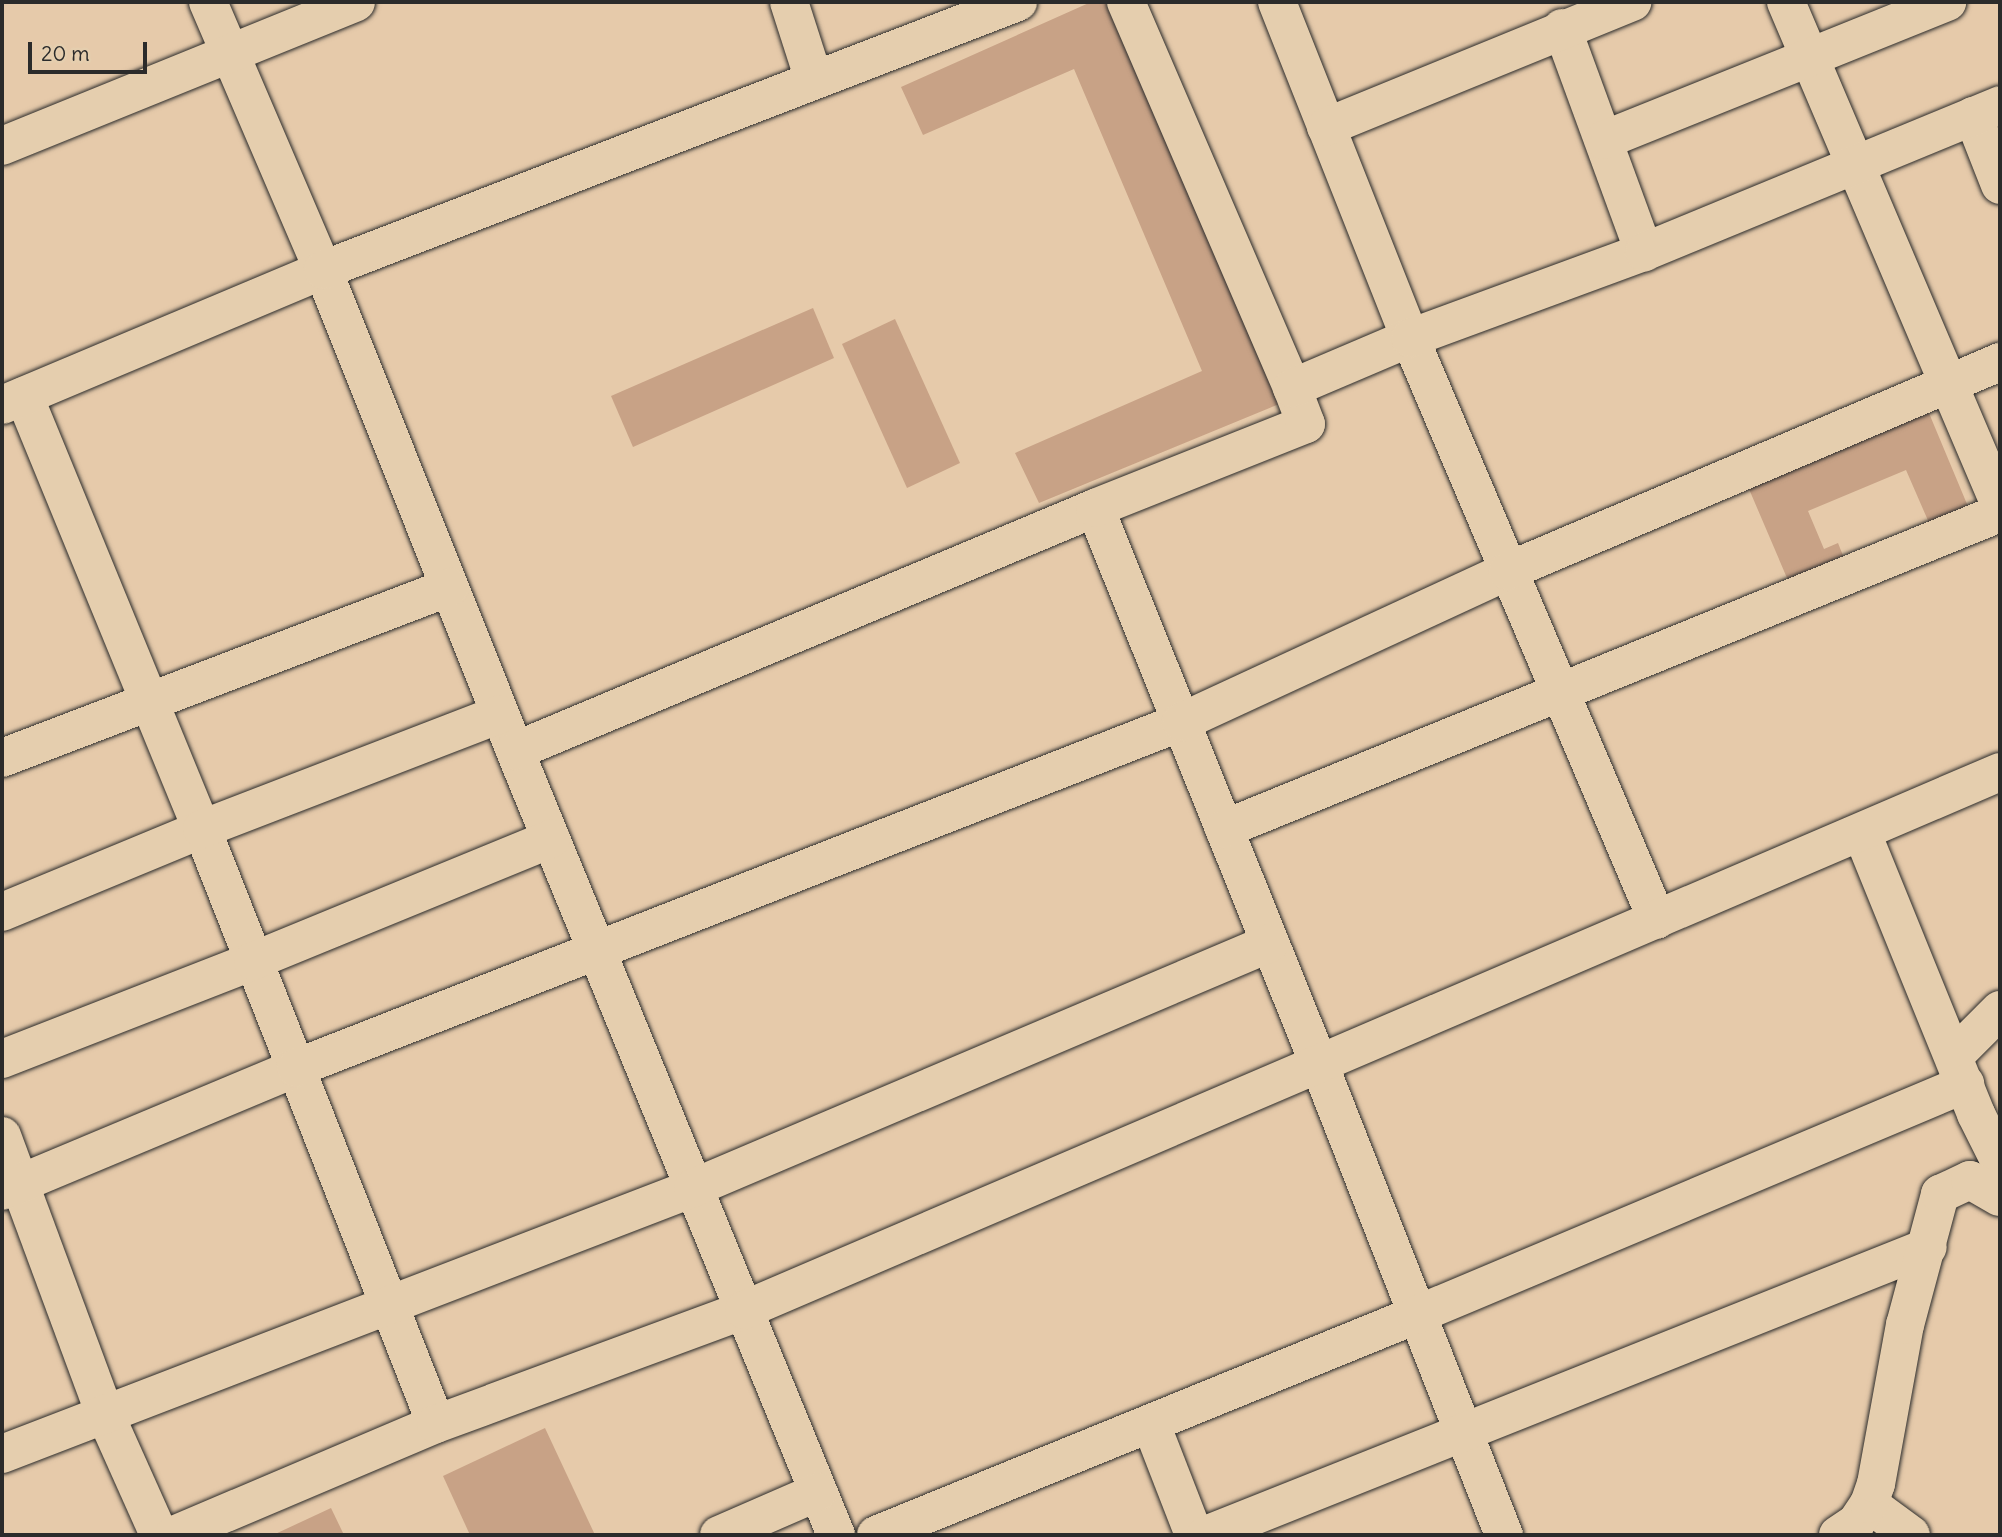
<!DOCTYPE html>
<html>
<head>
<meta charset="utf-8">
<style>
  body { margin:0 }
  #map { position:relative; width:2002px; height:1537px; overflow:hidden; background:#e6caaa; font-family:Delius,sans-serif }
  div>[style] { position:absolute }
  .building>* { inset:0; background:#c8a286 }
  .roads { filter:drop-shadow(0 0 2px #2b2b2b) drop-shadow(0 0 2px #2b2b2b) }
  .minor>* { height:38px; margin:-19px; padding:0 19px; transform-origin:19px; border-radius:19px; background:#e5ceae }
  span { translate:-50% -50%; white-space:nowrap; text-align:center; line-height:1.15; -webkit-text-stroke:6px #e5ceae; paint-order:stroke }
  .frame { position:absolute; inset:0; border:4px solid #2b2b2b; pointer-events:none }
  .scale { position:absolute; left:28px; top:42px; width:119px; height:32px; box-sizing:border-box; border:4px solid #2b2b2b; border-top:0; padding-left:9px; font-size:21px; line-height:24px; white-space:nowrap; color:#2b2b2b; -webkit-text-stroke:5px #e5ceae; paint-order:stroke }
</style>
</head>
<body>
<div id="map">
  <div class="building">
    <div style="clip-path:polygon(1091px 2px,1105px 2px,1279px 404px,1039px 503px,1015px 453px,1202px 371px,1074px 69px,923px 135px,901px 87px)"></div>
    <div style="clip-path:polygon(813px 308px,834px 358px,633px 447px,611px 396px)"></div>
    <div style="clip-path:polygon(895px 319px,960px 463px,907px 488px,842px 344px)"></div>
    <div style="clip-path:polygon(1926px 406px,1972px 516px,1933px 532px,1906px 470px,1808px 511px,1824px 549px,1838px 543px,1848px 568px,1793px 592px,1746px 482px)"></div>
    <div style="clip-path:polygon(545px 1428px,595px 1535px,470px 1535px,443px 1476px)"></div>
    <div style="clip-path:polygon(331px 1508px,344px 1535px,273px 1535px)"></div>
  </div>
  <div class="roads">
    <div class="minor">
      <div style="left:208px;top:2px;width:292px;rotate:66.8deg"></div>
      <div style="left:323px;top:270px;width:518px;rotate:68.24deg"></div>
      <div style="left:515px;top:751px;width:847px;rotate:67.73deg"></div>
      <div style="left:789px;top:2px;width:82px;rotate:72.2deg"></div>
      <div style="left:1126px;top:2px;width:420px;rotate:66.7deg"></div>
      <div style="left:1277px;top:2px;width:361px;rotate:68.4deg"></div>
      <div style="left:1410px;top:338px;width:632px;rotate:67deg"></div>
      <div style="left:1786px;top:2px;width:547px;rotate:66.95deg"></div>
      <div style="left:1562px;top:28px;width:239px;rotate:69.9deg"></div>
      <div style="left:1973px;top:116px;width:74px;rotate:68.6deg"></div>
      <div style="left:1326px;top:127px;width:331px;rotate:-22.2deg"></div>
      <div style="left:1604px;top:140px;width:370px;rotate:-21.9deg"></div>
      <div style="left:2px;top:146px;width:382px;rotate:-22.1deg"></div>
      <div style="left:24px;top:396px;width:468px;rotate:67.7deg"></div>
      <div style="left:202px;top:829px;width:639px;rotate:68.53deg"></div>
      <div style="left:2px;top:405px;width:348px;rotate:-22.8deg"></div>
      <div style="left:323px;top:270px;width:745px;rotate:-21.09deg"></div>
      <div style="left:1095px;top:508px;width:599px;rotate:68.06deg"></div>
      <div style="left:1319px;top:1064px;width:506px;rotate:68.56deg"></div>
      <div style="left:515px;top:751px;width:629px;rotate:-22.73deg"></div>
      <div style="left:1095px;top:508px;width:227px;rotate:-21.7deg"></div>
      <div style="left:1306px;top:424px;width:39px;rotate:-111deg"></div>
      <div style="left:1292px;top:388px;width:128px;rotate:-23deg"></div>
      <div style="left:1410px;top:338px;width:249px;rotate:-20.2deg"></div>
      <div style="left:1644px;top:252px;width:385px;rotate:-22.4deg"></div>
      <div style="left:2px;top:758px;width:479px;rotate:-20.9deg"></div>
      <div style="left:1224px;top:829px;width:838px;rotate:-22.16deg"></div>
      <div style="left:1862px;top:833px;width:303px;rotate:67.9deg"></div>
      <div style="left:1976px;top:1114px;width:54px;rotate:63.4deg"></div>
      <div style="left:2px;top:912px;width:217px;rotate:-22.5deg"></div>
      <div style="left:202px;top:829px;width:319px;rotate:-21.1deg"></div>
      <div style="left:1954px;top:1056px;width:65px;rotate:-45deg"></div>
      <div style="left:2px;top:1059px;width:269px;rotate:-21.3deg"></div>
      <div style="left:253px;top:961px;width:322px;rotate:-22.3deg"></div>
      <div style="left:2px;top:1136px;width:296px;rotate:69.7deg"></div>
      <div style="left:105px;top:1414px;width:133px;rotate:65.9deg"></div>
      <div style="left:2px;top:1191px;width:319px;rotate:-22.7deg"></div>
      <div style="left:296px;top:1068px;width:950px;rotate:-21.35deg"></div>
      <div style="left:1181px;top:722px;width:360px;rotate:-24.8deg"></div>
      <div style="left:1508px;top:571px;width:535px;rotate:-23.02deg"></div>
      <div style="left:1151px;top:1424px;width:119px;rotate:68.8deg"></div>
      <div style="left:2px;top:1454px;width:740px;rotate:-21.05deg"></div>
      <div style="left:693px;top:1188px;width:627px;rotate:-23.01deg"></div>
      <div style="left:1869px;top:1504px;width:52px;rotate:36.4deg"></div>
      <div style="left:174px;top:1535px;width:285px;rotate:-23deg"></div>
      <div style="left:436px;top:1424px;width:328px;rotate:-20.3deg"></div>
      <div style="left:744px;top:1310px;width:1366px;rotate:-23.19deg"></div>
      <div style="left:719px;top:1535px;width:108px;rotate:-23.5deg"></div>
      <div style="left:876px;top:1535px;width:583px;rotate:-22.17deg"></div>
      <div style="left:1416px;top:1315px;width:596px;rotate:-22.82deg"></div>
      <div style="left:1206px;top:1535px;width:777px;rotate:-21.75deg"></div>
      <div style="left:1838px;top:1535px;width:22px;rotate:-34deg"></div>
      <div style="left:1856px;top:1523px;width:23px;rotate:-56deg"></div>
      <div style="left:1869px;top:1504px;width:21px;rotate:-71deg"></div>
      <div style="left:1876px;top:1484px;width:162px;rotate:-79.7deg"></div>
      <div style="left:1905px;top:1325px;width:136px;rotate:-75deg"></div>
      <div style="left:1940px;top:1194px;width:33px;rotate:-25deg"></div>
      <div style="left:1970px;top:1180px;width:34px;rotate:30deg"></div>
    </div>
  </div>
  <div class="frame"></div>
  <div class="scale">20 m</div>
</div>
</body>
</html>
